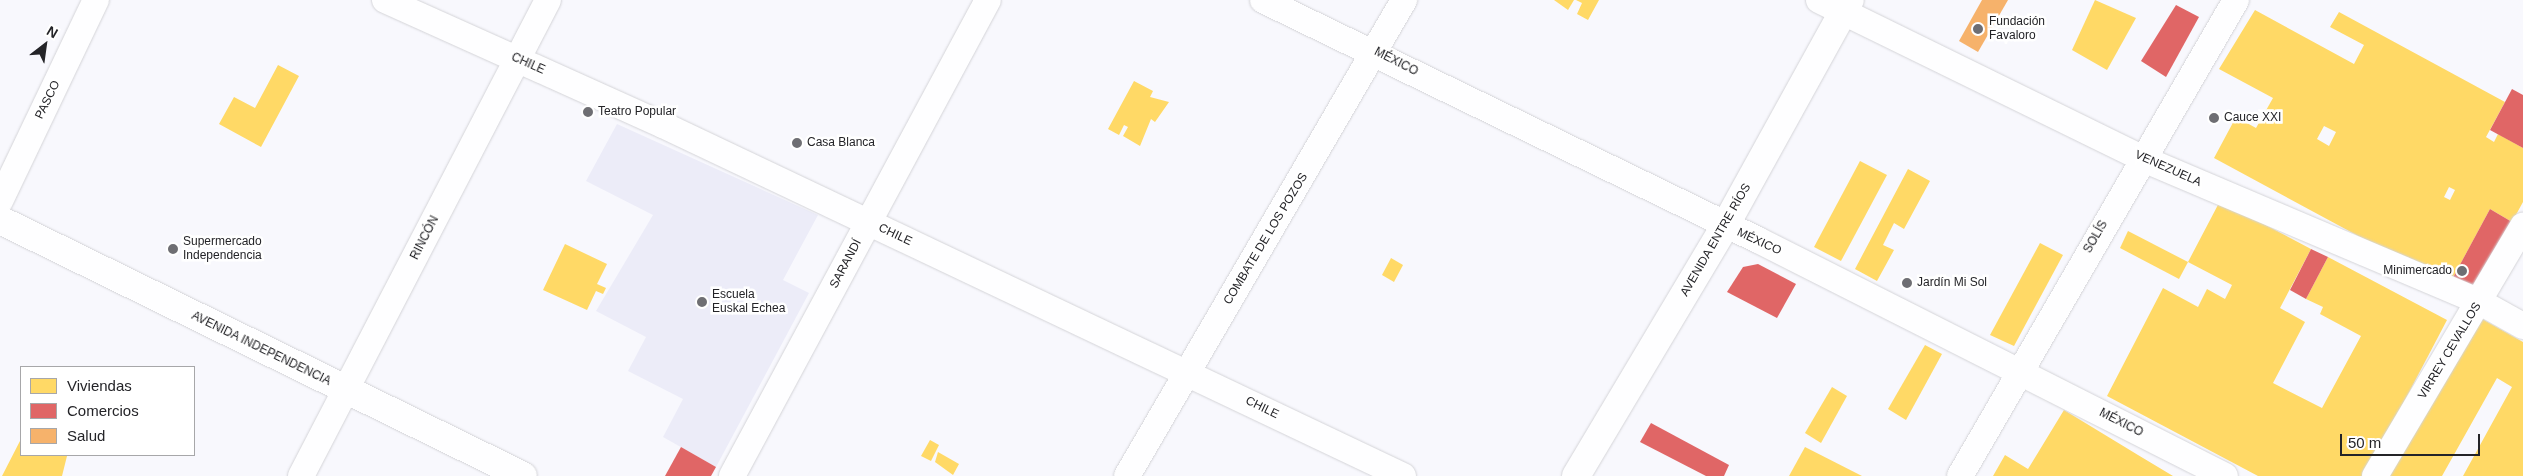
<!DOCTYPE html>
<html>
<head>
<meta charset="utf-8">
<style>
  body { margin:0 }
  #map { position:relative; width:2523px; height:476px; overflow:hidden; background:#f8f8fd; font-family:Arial,sans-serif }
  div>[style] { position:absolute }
  .built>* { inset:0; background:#ececf8 }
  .homes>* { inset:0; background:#ffd966 }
  .shops>* { inset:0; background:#e06666 }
  .health>* { inset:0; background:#f6b26b }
  .roads { filter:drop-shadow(0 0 1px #d4d4d8) drop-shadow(0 0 1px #d4d4d8) }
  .minor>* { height:26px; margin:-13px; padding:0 13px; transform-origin:13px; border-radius:13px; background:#fefeff }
  .major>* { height:28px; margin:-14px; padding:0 14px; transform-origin:14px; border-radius:14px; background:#fefeff }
  .dots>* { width:14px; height:14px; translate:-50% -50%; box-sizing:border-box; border:2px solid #fff; border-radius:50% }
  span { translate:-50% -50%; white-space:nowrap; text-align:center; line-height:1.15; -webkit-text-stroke:5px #fff; paint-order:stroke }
  .poi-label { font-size:12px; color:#242428 }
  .left { translate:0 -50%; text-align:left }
  .right { translate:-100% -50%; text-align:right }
  .street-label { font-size:12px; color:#242428 }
  .legend { position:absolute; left:20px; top:366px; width:175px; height:90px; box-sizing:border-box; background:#fff; border:1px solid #a7a7a9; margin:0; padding:6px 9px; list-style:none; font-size:15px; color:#242428 }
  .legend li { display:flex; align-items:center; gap:10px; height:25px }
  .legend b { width:25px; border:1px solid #a7a7a9 }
  .north { position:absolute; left:20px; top:20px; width:50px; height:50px; -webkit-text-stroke:4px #fff; paint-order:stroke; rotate:30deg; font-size:14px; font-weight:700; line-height:20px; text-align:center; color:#242428 }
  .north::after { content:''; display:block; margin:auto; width:18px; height:22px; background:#242428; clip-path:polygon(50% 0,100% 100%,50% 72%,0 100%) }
  .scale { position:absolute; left:2340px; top:434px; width:140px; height:22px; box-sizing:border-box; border:2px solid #242428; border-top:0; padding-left:6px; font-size:15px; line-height:18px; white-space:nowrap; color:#242428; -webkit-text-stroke:4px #fff; paint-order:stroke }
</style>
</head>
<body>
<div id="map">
  <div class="built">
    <div style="clip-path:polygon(617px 124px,818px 215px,783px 280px,809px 293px,716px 467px,663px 437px,683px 399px,628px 371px,646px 337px,596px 311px,653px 215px,586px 181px)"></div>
  </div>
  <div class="homes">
    <div style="clip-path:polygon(1554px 0,1574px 0,1568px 10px)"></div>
    <div style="clip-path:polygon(1576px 0,1599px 0,1588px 20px,1577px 14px,1582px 3px)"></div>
    <div style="clip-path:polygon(2095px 0,2136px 18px,2107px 70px,2072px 50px)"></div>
    <div style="clip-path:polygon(evenodd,2255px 10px,2354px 64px,2364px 45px,2330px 27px,2339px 12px,2505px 102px,2486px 137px,2494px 142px,2498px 134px,2523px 148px,2523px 202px,2512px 222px,2490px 209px,2449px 285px,2214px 158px,2236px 117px,2256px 128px,2273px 98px,2219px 69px,2255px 10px,2324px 126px,2336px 132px,2329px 146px,2317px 139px,2324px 126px,2255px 10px,2449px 187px,2455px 190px,2450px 200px,2444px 197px,2449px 187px)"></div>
    <div style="clip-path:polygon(278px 65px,299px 76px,261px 147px,219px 124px,234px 97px,255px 108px)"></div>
    <div style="clip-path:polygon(1134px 81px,1153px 91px,1150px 97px,1169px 102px,1155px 122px,1151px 119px,1140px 146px,1123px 136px,1128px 127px,1124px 125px,1119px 135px,1108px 129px)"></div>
    <div style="clip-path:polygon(1860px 161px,1887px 175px,1841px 261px,1814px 247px)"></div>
    <div style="clip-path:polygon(1908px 169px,1930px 181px,1904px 229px,1894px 223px,1883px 245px,1894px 250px,1877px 281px,1855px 269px)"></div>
    <div style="clip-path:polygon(2220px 201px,2311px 249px,2280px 308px,2305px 322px,2273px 383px,2322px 408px,2361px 336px,2320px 314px,2323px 307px,2306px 299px,2328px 257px,2447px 320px,2365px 476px,2258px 476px,2107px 396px,2163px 288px,2198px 307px,2207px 289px,2225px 299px,2232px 285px,2188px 262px)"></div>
    <div style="clip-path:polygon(2128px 231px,2188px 262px,2179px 279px,2120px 248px)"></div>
    <div style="clip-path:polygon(2040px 243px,2063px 255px,2014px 346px,1990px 335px)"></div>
    <div style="clip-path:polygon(565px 244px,607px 264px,597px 284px,606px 288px,603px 294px,596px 291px,587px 310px,543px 290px)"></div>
    <div style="clip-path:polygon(1391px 258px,1403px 265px,1394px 282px,1382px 275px)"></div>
    <div style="clip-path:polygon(2477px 316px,2523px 342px,2523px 476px,2463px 476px,2512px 387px,2497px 378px,2442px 476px,2387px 476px)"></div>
    <div style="clip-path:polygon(1925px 345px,1942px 354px,1906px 420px,1888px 409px)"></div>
    <div style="clip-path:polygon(1832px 387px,1847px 396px,1821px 443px,1805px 433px)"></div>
    <div style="clip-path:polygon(2064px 410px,2138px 455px,2173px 476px,1993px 476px,2005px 455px,2028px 469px)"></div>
    <div style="clip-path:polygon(21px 439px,21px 455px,67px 456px,62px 476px,2px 476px)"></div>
    <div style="clip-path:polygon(930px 440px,939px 445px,931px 461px,921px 456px)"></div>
    <div style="clip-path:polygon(1805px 447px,1862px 476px,1789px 476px)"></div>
    <div style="clip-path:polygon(938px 452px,959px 464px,953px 475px,935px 462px)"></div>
  </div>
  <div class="shops">
    <div style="clip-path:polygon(2176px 5px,2199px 17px,2166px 77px,2141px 61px)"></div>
    <div style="clip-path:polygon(2512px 89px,2523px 95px,2523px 148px,2490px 130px)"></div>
    <div style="clip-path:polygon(2490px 209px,2512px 222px,2471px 297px,2449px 285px)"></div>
    <div style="clip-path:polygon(2311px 249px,2328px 257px,2306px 299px,2290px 290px)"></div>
    <div style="clip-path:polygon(1758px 264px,1796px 284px,1777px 318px,1727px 292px,1743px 267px)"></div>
    <div style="clip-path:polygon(1651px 423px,1729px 465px,1724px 476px,1706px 476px,1640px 442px)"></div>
    <div style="clip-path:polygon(681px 447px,716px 467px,711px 476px,665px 476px)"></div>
  </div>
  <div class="health">
    <div style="clip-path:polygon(1982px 0,2008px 0,1978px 52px,1959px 41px)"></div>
  </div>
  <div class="roads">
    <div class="minor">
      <div style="left:385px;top:0;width:305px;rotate:24.2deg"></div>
      <div style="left:663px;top:125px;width:819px;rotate:25.38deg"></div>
      <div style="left:1263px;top:0;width:550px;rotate:25.87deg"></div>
      <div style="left:1758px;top:240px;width:523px;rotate:26.81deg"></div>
      <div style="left:1819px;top:0;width:359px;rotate:26.1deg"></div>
      <div style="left:2141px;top:158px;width:368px;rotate:23deg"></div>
      <div style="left:2480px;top:302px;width:49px;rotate:29.2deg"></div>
      <div style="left:0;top:201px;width:223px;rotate:-64.5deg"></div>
      <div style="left:301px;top:476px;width:536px;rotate:-62.57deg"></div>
      <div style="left:732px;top:476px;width:540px;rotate:-61.73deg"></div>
      <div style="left:1127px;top:476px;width:551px;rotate:-59.8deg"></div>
      <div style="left:1960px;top:476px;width:550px;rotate:-59.89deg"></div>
      <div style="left:2375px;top:476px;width:291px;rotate:-59.4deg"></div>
    </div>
    <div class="major">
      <div style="left:0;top:220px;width:582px;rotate:26.08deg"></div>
      <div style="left:1576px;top:476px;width:291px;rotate:-59.2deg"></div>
      <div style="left:1725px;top:226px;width:258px;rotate:-61.1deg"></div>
    </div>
  </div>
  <div class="dots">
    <div style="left:1978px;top:29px;background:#6e6e73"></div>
    <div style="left:588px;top:112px;background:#6e6e73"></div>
    <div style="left:2214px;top:118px;background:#6e6e73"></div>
    <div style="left:797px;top:143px;background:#6e6e73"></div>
    <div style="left:173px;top:249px;background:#6e6e73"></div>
    <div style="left:2462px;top:271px;background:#6e6e73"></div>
    <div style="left:1907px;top:283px;background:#6e6e73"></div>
    <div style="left:702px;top:302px;background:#6e6e73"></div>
  </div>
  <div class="poi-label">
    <span class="left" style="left:1989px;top:29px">Fundación<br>Favaloro</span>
    <span class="left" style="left:598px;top:112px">Teatro Popular</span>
    <span class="left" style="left:2224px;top:118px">Cauce XXI</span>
    <span class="left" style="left:807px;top:143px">Casa Blanca</span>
    <span class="left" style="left:183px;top:249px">Supermercado<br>Independencia</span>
    <span class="right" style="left:2452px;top:271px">Minimercado</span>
    <span class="left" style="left:1917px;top:283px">Jardín Mi Sol</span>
    <span class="left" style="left:712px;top:302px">Escuela<br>Euskal Echea</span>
  </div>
  <div class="street-label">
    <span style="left:1396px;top:62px;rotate:27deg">MÉXICO</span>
    <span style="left:528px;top:64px;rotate:24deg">CHILE</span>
    <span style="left:48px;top:100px;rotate:-64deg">PASCO</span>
    <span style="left:2168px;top:169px;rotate:24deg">VENEZUELA</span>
    <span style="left:895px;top:235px;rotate:25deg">CHILE</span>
    <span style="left:2096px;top:237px;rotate:-60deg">SOLÍS</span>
    <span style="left:425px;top:238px;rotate:-63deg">RINCÓN</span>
    <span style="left:1266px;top:239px;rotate:-59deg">COMBATE DE LOS POZOS</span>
    <span style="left:1716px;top:240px;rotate:-60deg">AVENIDA ENTRE RÍOS</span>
    <span style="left:1759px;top:242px;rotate:25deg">MÉXICO</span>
    <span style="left:846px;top:264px;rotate:-62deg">SARANDÍ</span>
    <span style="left:261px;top:349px;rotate:26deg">AVENIDA INDEPENDENCIA</span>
    <span style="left:2450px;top:351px;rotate:-59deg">VIRREY CEVALLOS</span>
    <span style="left:1262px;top:408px;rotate:26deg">CHILE</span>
    <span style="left:2121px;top:423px;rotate:27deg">MÉXICO</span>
  </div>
  <ul class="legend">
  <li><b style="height:14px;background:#ffd966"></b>Viviendas</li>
  <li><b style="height:14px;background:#e06666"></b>Comercios</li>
  <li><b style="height:14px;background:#f6b26b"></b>Salud</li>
  </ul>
  <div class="north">N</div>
  <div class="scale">50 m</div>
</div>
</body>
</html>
